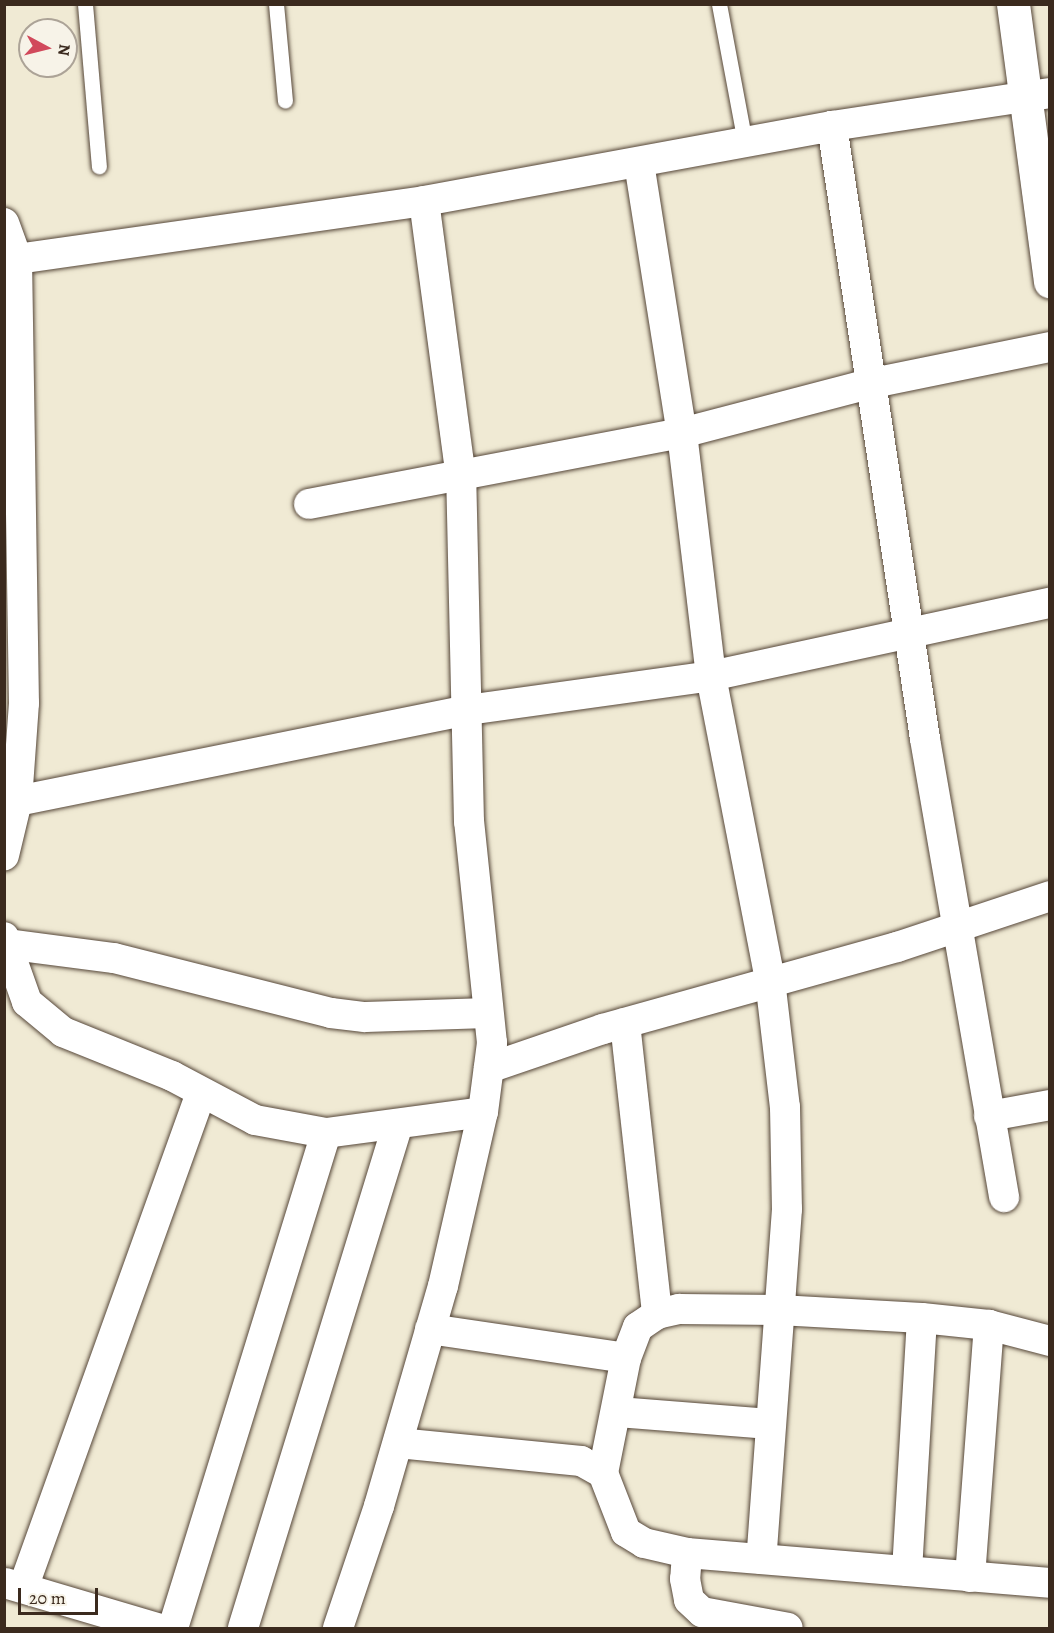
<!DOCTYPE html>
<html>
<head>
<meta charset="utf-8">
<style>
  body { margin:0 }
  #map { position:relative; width:1054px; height:1633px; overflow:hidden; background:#f0ead4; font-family:Alegreya,serif }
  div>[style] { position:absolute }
  .roads { filter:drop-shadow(0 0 2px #564739) drop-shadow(0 0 2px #564739) }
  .service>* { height:15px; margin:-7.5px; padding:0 7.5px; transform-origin:7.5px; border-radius:7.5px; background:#fff }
  .minor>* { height:30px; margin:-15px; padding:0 15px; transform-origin:15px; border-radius:15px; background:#fff }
  .secondary>* { height:33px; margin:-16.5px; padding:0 16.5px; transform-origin:16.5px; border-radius:16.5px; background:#fff }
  span { translate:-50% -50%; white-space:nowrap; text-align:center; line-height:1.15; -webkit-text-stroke:4.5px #f7f3e8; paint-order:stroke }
  .frame { position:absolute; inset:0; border:6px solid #3b2a1e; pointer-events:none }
  .north { position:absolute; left:18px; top:18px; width:60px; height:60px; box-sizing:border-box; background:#f7f3e8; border:2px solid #aca397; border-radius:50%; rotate:97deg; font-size:16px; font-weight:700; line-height:24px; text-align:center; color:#3b2a1e }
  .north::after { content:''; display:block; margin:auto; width:21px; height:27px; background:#d1495b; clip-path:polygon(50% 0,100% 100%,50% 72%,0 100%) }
  .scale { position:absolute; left:18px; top:1588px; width:80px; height:27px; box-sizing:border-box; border:3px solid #3b2a1e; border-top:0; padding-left:8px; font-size:18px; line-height:21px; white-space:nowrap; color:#3b2a1e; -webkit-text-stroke:4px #f7f3e8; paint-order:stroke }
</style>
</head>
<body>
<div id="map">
  <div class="roads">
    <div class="service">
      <div style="left:85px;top:4px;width:163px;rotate:85.1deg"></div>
      <div style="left:276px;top:4px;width:97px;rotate:84.7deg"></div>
      <div style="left:719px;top:4px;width:141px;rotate:79.4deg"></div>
    </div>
    <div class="minor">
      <div style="left:832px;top:126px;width:620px;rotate:81.37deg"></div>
      <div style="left:925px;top:739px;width:465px;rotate:80.2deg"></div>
      <div style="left:639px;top:163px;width:273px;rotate:81deg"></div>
      <div style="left:682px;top:433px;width:245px;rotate:83.2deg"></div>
      <div style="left:711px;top:676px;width:310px;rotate:79deg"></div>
      <div style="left:770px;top:980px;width:128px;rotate:83.3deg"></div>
      <div style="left:785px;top:1107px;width:102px;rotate:88.9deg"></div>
      <div style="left:787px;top:1209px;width:351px;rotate:94.2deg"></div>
      <div style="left:4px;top:223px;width:38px;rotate:70deg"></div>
      <div style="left:17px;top:259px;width:444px;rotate:89.1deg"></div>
      <div style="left:24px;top:703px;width:98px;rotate:94.1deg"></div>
      <div style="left:17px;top:801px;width:56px;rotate:103.5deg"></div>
      <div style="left:17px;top:259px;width:411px;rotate:-8.1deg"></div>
      <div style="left:424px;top:201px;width:415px;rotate:-10.4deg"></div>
      <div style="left:832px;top:126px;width:220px;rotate:-8.6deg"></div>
      <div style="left:309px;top:504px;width:380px;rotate:-10.8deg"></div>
      <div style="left:682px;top:433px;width:197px;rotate:-14.7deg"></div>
      <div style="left:873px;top:383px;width:181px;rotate:-11.5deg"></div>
      <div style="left:4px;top:796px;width:14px;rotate:21deg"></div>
      <div style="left:17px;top:801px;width:459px;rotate:-11.4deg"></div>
      <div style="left:467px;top:710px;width:246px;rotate:-7.9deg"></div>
      <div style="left:711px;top:676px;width:347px;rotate:-12.2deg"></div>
      <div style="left:4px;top:937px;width:69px;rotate:70.5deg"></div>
      <div style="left:27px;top:1002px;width:47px;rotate:39.8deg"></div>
      <div style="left:63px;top:1032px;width:118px;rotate:22deg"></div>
      <div style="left:172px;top:1076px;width:94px;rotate:27.9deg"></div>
      <div style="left:255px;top:1120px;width:72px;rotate:10.4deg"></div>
      <div style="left:326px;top:1133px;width:158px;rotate:-7.6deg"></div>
      <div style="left:6px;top:944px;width:109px;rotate:7.4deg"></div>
      <div style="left:114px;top:958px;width:224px;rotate:14.2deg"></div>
      <div style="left:331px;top:1013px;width:34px;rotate:7deg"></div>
      <div style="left:365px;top:1017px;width:123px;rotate:-1.9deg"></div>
      <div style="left:625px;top:1023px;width:293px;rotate:83.7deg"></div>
      <div style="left:489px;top:1068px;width:120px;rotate:-18.9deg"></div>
      <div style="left:603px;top:1029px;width:305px;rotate:-15.6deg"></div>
      <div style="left:897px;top:947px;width:161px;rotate:-18.4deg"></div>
      <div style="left:989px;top:1116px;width:62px;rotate:-10.2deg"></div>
      <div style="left:430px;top:1329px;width:198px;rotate:8.4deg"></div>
      <div style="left:617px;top:1412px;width:154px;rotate:4.5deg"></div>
      <div style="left:398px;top:1443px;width:184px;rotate:5.6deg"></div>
      <div style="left:581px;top:1461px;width:25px;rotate:29deg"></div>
      <div style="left:603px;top:1473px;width:63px;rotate:68.7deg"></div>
      <div style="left:626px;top:1532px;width:21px;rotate:31deg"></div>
      <div style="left:644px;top:1543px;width:44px;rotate:13.1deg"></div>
      <div style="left:687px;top:1553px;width:364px;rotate:4.7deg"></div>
      <div style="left:603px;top:1473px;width:117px;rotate:-78.7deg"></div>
      <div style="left:626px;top:1358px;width:33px;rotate:-69deg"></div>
      <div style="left:638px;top:1327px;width:23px;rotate:-34deg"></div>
      <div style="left:657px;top:1314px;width:23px;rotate:-13deg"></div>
      <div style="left:679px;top:1309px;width:100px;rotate:0.6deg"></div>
      <div style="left:779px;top:1310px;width:143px;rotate:3.2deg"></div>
      <div style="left:922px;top:1318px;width:67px;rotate:6deg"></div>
      <div style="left:989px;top:1325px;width:63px;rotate:14.7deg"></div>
      <div style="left:687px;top:1553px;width:26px;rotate:94deg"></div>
      <div style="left:685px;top:1579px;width:21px;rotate:79deg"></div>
      <div style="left:689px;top:1600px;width:18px;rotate:43deg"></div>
      <div style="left:702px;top:1612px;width:87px;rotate:10.5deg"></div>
      <div style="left:907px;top:1571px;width:253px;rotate:-86.6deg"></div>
      <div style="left:970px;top:1577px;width:253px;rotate:-85.7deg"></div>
      <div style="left:5px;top:1583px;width:159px;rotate:16.5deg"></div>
      <div style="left:23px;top:1588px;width:526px;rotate:-70.22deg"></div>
      <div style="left:173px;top:1628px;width:518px;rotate:-72.82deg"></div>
      <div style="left:243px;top:1628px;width:527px;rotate:-72.91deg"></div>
      <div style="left:338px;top:1628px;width:129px;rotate:-71.4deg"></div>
      <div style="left:379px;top:1506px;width:229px;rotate:-73.8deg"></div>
      <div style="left:443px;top:1286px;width:179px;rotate:-77.1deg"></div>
      <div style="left:483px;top:1112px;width:70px;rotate:-82.6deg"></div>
      <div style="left:492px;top:1043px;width:222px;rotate:-95.9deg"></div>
      <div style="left:469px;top:822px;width:344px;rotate:-91.3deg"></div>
      <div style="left:461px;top:478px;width:279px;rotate:-97.6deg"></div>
    </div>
    <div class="secondary">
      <div style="left:1013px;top:4px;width:280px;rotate:82.4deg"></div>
    </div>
  </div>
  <div class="frame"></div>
  <div class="north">N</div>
  <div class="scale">20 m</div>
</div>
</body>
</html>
